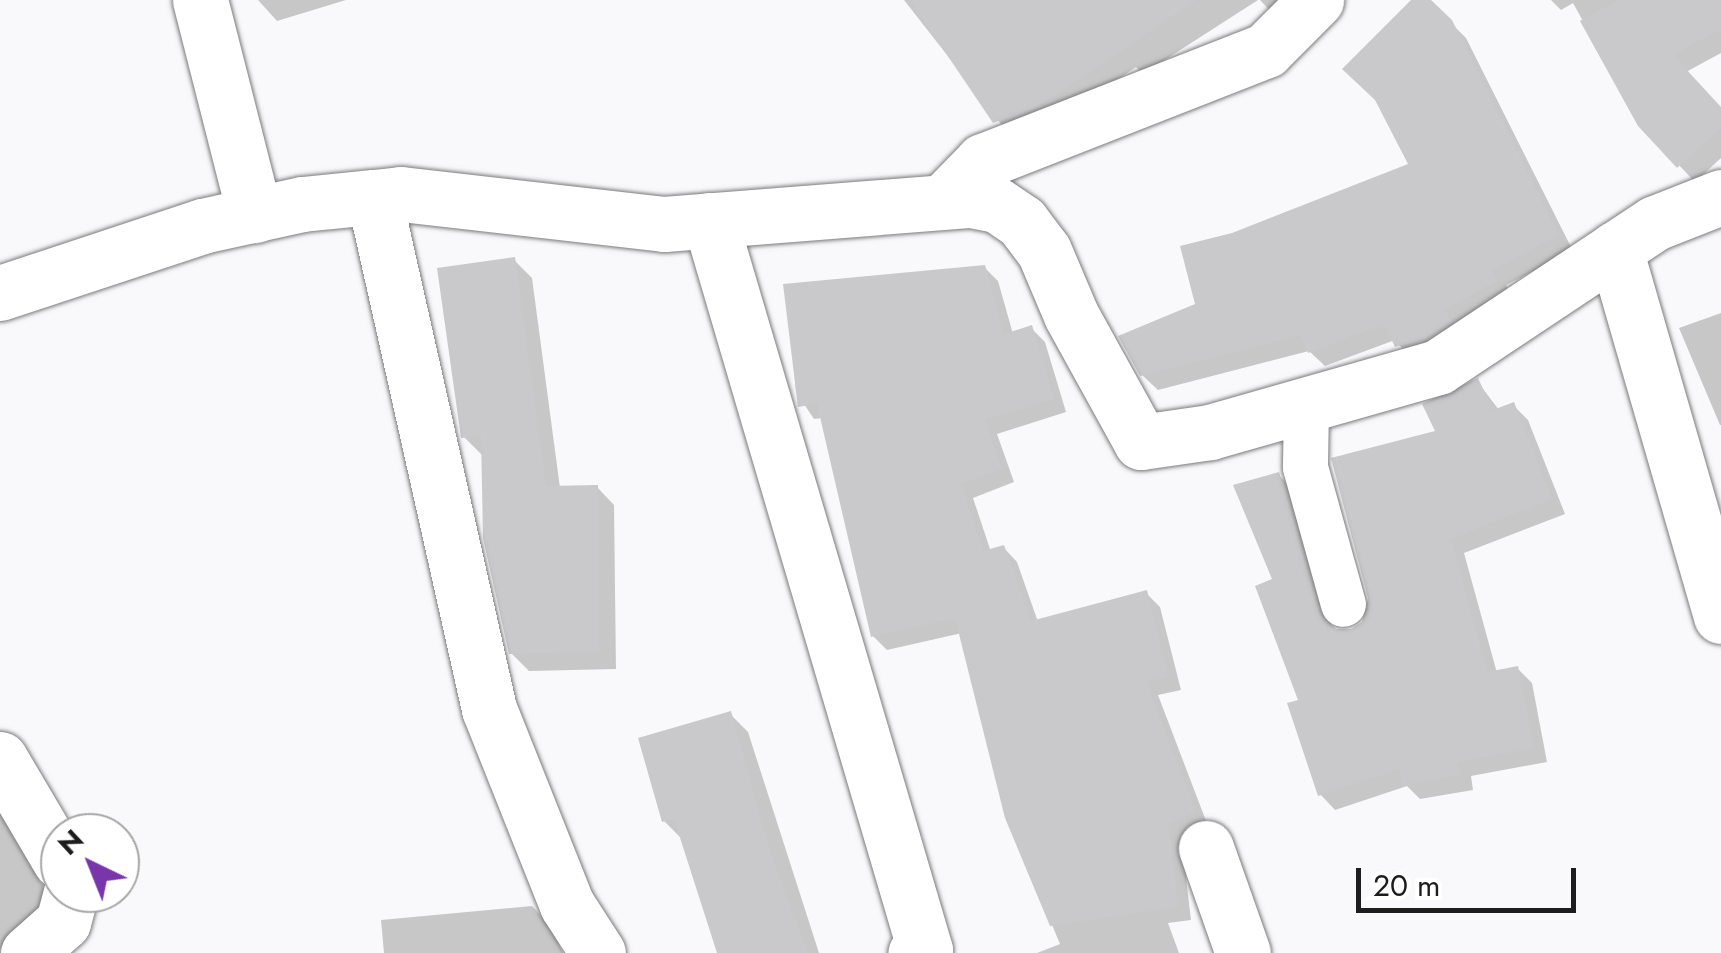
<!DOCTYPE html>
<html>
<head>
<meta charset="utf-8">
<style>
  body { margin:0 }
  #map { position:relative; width:1721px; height:953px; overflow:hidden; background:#f9f9fb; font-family:Jost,sans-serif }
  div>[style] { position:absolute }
  .shadow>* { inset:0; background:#0003 }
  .building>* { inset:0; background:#c9c9cb }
  .roads { filter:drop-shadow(0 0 2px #7b7b7d) drop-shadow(0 0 2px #7b7b7d) }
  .service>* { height:45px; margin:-22.5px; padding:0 22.5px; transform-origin:22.5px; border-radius:22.5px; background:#fff }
  .minor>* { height:55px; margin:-27.5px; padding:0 27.5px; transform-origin:27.5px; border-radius:27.5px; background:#fff }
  span { translate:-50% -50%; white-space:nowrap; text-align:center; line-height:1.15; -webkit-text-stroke:8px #fff; paint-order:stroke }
  .north { position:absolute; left:40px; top:813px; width:100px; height:100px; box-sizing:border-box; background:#fff; border:2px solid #a5a5a5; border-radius:50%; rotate:317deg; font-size:28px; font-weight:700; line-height:40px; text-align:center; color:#1d1d1e }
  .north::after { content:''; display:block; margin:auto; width:35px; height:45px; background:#7936aa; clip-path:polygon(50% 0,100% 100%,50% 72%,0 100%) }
  .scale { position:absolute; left:1356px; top:868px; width:220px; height:45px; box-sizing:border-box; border:5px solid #1d1d1e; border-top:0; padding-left:12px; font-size:30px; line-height:35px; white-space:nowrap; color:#1d1d1e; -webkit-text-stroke:8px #fff; paint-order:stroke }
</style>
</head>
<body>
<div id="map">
  <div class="shadow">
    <div style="clip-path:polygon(258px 0,346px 0,277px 21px)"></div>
    <div style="clip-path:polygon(904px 0,1258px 0,1143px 74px,1136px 67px,1055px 121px,1012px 138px)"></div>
    <div style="clip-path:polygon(1260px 0,1308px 0,1278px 19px)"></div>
    <div style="clip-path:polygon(1415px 0,1428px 0,1466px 38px,1573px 251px,1506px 285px,1511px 295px,1412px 360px,1395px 340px,1325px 366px,1309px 351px,1158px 390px,1142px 375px,1198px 305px,1233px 235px,1412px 165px)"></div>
    <div style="clip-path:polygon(1551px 0,1707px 0,1721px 25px,1721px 53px,1686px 72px,1721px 109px,1721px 158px,1695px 182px,1640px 124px,1573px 3px,1561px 10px)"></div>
    <div style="clip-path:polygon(514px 260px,532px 278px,560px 488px,597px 487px,614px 505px,616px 669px,529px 671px,511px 653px,482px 455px,464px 437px)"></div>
    <div style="clip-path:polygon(984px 267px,998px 281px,1013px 334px,1031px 328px,1045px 342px,1066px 412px,997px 434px,1014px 482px,973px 498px,991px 552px,1004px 548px,1017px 562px,1038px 622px,1146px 593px,1160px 607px,1181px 690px,1158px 695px,1208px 826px,1181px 836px,1191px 920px,1168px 923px,1179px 953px,1037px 953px,1060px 944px,1007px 817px,962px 633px,887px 650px,873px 636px,822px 418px,814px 419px,796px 392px,786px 286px)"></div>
    <div style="clip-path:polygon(1721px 313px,1721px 425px,1720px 425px,1679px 328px)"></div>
    <div style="clip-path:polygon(1477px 381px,1499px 410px,1513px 405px,1528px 420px,1565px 514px,1464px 553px,1497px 673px,1518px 669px,1532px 683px,1547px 762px,1471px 776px,1473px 790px,1420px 799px,1407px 786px,1335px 810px,1321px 795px,1276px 581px,1279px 475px,1293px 490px,1332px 629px,1352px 631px,1364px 623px,1438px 432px)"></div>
    <div style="clip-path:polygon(730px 714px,748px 732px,819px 953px,720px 953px,682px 839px,664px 821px)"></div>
    <div style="clip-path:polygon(0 812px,56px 909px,53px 922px,0 949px)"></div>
    <div style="clip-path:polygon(532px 906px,550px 925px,563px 953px,384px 953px,381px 920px)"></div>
  </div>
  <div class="building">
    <div style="clip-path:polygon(910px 0,1196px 0,1038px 106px,993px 123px)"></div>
    <div style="clip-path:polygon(1411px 0,1431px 0,1452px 20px,1559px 235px,1492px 270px,1498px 280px,1445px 310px,1451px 321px,1425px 338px,1395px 347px,1384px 324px,1308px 353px,1301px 335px,1140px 376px,1118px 336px,1195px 304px,1180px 246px,1232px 233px,1408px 164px,1375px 100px,1342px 69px)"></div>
    <div style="clip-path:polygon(1618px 0,1721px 0,1721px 29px,1673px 55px,1721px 107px,1721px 128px,1677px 168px,1638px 126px,1580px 21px)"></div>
    <div style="clip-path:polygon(515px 257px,546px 486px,598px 485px,599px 652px,509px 654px,483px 538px,481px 436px,461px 438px,437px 268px)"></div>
    <div style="clip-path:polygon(985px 265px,1004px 334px,1032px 325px,1054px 399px,985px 420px,1002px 469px,961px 484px,983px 551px,1004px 545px,1031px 621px,1147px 590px,1168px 676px,1146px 682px,1196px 812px,1169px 823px,1178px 907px,1050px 926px,1005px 818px,955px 618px,871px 637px,817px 404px,798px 407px,783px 284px)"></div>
    <div style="clip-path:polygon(1478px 378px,1493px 410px,1514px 402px,1552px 499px,1451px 539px,1487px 672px,1518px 666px,1534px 748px,1458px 762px,1460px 775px,1403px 785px,1400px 769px,1318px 796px,1287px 703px,1298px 700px,1255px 586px,1272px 579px,1233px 485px,1279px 472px,1318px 612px,1336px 629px,1351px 629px,1362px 622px,1368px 598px,1331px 458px,1435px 431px,1422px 404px)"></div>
    <div style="clip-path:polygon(731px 711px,769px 848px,808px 953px,717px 953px,674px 819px,662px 822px,638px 738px)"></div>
  </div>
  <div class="roads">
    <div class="service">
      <div style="left:1306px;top:407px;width:60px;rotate:91deg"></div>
      <div style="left:1305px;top:467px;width:142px;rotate:74.5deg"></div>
    </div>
    <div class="minor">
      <div style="left:200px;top:0;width:222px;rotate:75.7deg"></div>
      <div style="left:374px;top:197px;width:525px;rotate:77.34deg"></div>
      <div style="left:489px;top:709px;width:211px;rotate:68.3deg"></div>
      <div style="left:567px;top:905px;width:57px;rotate:57.1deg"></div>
      <div style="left:944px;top:201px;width:56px;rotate:-45.7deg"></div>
      <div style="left:983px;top:161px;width:304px;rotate:-21.4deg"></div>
      <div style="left:1266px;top:50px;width:71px;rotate:-45deg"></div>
      <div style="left:710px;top:220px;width:761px;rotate:73.59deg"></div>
      <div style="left:925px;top:950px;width:10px;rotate:163deg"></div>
      <div style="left:1615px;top:249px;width:382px;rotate:73.9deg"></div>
      <div style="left:0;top:293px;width:213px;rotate:-18.3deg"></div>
      <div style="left:202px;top:226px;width:102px;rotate:-12.4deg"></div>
      <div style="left:302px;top:204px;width:72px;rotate:-5.6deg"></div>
      <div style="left:374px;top:197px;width:27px;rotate:-6deg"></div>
      <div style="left:401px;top:194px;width:265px;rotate:6.5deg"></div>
      <div style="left:664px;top:224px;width:308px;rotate:-4.5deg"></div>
      <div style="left:971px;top:200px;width:26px;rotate:11deg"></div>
      <div style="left:997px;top:205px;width:30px;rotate:34deg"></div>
      <div style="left:1022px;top:222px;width:36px;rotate:53deg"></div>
      <div style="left:1044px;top:251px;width:69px;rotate:67.1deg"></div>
      <div style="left:1071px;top:315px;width:145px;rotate:61.1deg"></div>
      <div style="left:1141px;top:442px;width:70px;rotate:-8.2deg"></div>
      <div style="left:1210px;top:432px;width:237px;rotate:-15.9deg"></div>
      <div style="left:1438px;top:367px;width:260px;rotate:-33.6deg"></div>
      <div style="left:1655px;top:223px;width:71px;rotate:-21.5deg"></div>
      <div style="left:0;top:759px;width:118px;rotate:59.5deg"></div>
      <div style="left:1206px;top:848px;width:111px;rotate:70.6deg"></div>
      <div style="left:28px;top:953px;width:47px;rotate:-41.5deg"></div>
      <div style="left:63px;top:922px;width:30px;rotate:-75deg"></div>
    </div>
  </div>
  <div class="north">N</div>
  <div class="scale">20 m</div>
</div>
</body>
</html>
